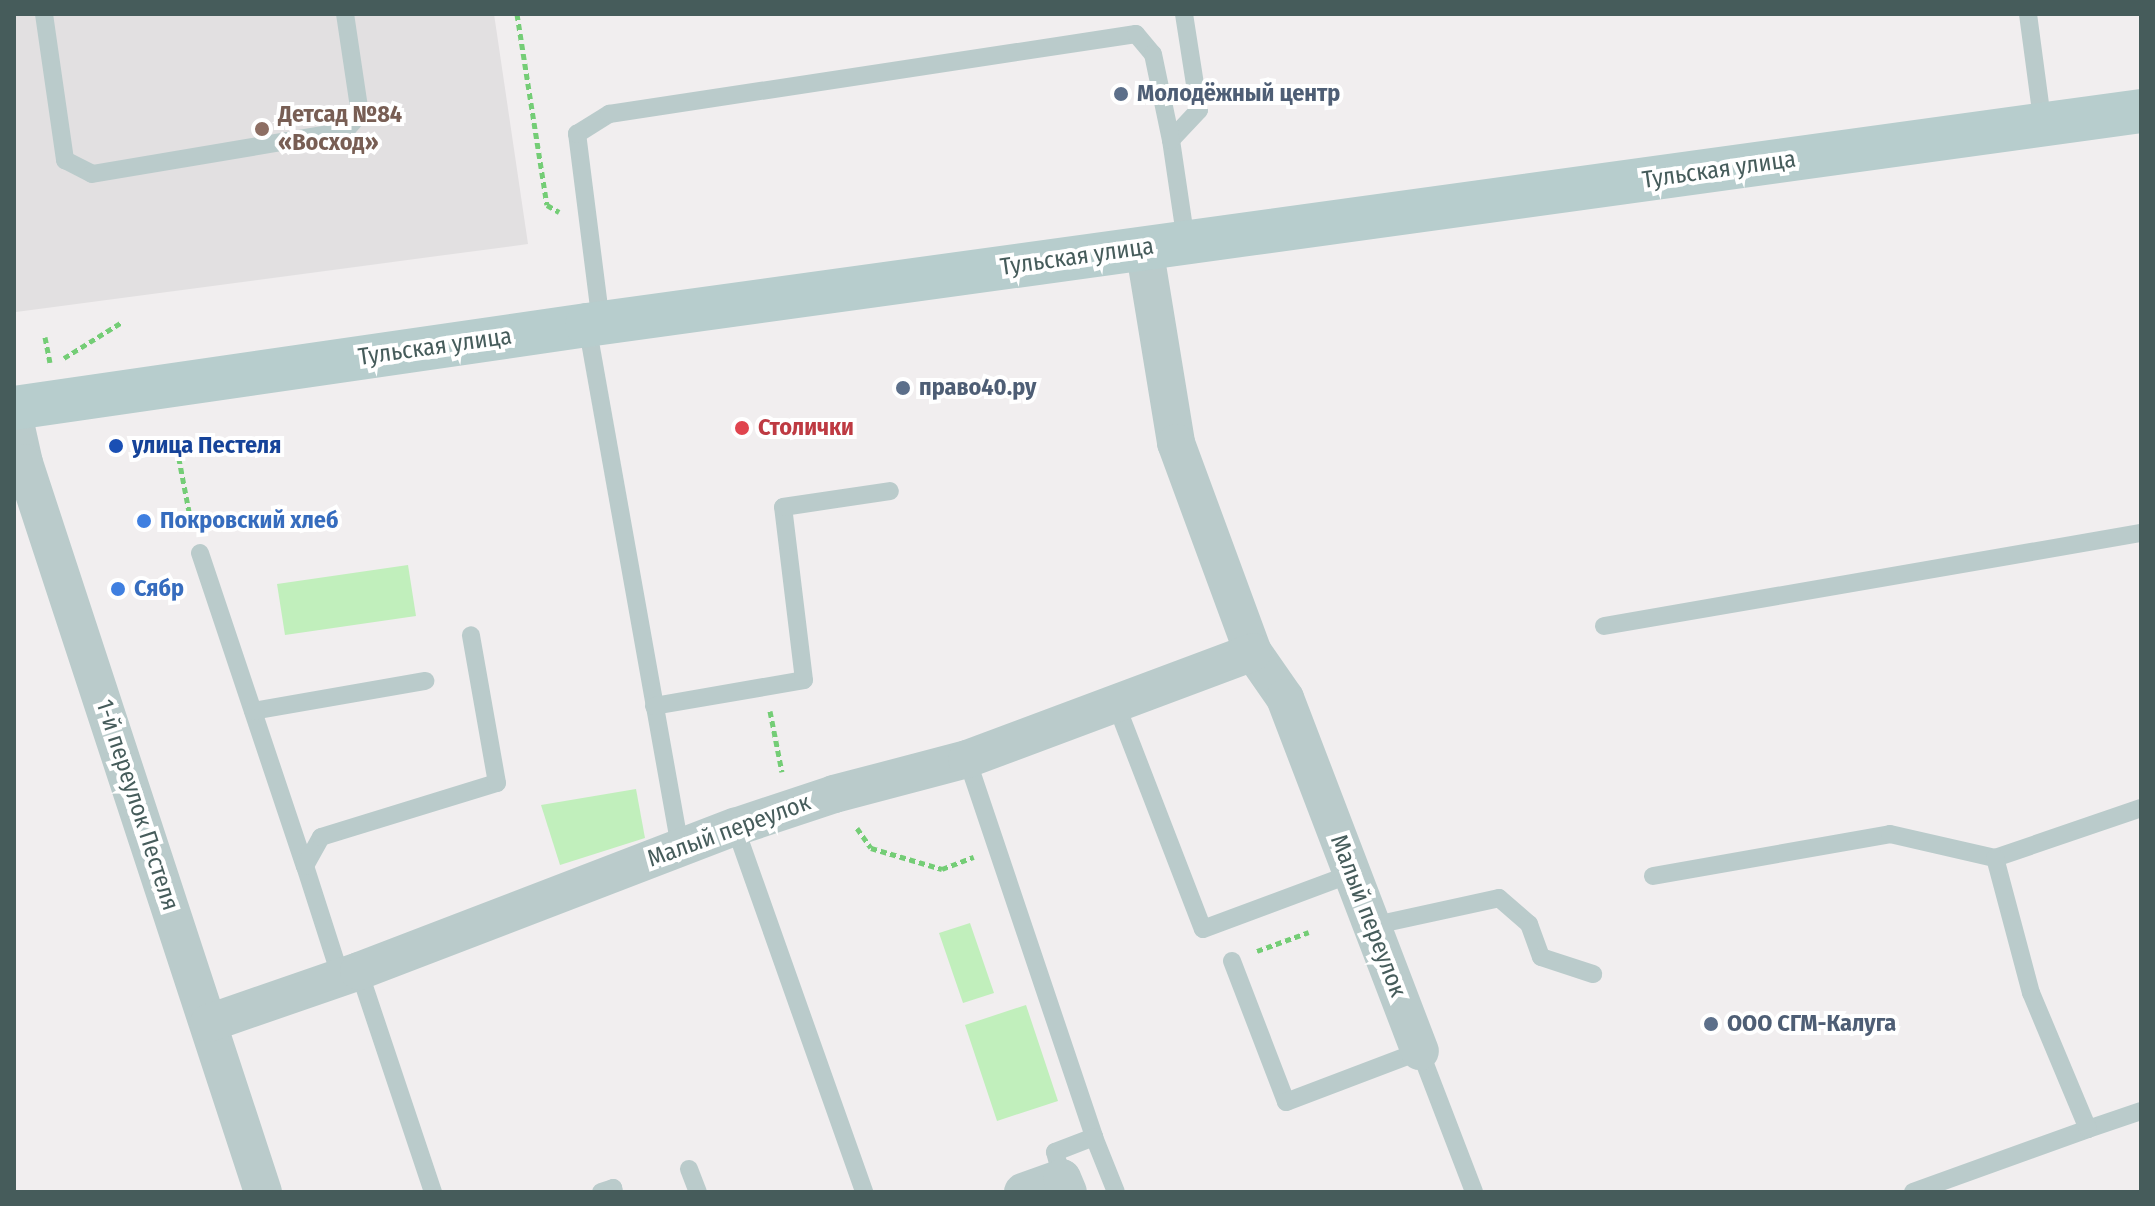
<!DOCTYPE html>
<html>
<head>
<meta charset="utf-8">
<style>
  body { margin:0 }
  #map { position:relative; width:2155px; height:1206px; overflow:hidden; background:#f1eeef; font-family:"Fira Sans Condensed",sans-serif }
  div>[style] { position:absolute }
  .education>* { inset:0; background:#e2e0e1 }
  .green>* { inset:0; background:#c1efbc }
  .path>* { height:5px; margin-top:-2.5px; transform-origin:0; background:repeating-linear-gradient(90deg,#74cd76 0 6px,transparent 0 10px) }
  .service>* { height:18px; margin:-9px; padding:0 9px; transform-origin:9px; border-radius:9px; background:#bacbcb }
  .minor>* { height:38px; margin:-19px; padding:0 19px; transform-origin:19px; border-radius:19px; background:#bacbcb }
  .secondary>* { height:44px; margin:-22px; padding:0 22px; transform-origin:22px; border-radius:22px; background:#b7cdcd }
  .dots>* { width:22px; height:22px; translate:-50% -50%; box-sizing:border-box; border:4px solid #fff; border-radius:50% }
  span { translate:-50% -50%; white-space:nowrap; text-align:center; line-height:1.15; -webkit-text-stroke:8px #fff; paint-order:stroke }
  .service-label { font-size:24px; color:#4e5e75; font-weight:700 }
  .left { translate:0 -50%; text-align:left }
  .education-label { font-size:24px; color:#785e54; font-weight:700 }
  .street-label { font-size:24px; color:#465c5b }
  .health-label { font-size:24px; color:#be3a42; font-weight:700 }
  .transit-label { font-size:24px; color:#164399; font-weight:700 }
  .shop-label { font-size:24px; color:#366cbe; font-weight:700 }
  .frame { position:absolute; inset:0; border:16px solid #465c5b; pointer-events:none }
</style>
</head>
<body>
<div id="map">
  <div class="education">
    <div style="clip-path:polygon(14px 14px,494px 14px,528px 244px,16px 312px)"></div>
  </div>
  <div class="green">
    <div style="clip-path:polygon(408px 565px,416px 616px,285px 635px,277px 584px)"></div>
    <div style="clip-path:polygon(636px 789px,645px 838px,560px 865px,541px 805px)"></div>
    <div style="clip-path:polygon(970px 923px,994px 993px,963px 1003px,939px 933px)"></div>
    <div style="clip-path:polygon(1026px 1005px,1058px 1101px,997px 1121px,965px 1025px)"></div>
  </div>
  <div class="path">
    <div style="left:517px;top:14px;width:193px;rotate:81.1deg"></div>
    <div style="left:547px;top:205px;width:14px;rotate:30deg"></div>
    <div style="left:45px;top:337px;width:26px;rotate:79deg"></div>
    <div style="left:64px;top:358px;width:68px;rotate:-31.8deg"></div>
    <div style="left:175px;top:438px;width:91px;rotate:79.2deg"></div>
    <div style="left:770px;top:711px;width:62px;rotate:78.9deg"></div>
    <div style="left:857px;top:828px;width:24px;rotate:55deg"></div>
    <div style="left:871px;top:848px;width:74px;rotate:16.5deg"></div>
    <div style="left:942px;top:869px;width:34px;rotate:-21deg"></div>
    <div style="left:1257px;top:951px;width:55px;rotate:-20.1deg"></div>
  </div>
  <div class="service">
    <div style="left:44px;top:14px;width:148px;rotate:81.8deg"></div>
    <div style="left:65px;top:160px;width:30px;rotate:27deg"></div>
    <div style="left:92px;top:174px;width:257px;rotate:-9.6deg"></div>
    <div style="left:345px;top:131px;width:23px;rotate:-49deg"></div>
    <div style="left:360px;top:114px;width:101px;rotate:-98.5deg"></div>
    <div style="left:1184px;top:14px;width:97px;rotate:81.1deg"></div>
    <div style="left:1199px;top:110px;width:41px;rotate:133deg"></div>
    <div style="left:1171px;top:140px;width:103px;rotate:81.6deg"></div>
    <div style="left:2028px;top:14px;width:113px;rotate:82.4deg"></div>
    <div style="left:601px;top:323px;width:191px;rotate:-97.2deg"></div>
    <div style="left:577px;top:134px;width:38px;rotate:-32deg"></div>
    <div style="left:609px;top:114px;width:533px;rotate:-8.63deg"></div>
    <div style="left:1136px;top:34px;width:26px;rotate:50deg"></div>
    <div style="left:1153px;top:54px;width:88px;rotate:78.2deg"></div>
    <div style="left:587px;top:325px;width:530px;rotate:79.9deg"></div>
    <div style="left:200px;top:553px;width:330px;rotate:71.5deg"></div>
    <div style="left:1604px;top:626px;width:545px;rotate:-9.83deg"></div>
    <div style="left:1116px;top:704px;width:241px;rotate:68.9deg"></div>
    <div style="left:1203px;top:929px;width:158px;rotate:-20.4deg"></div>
    <div style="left:654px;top:706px;width:152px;rotate:-9.8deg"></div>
    <div style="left:804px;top:680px;width:174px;rotate:-96.9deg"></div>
    <div style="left:783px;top:507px;width:108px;rotate:-8.5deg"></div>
    <div style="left:253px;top:711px;width:175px;rotate:-9.9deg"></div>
    <div style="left:967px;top:759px;width:399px;rotate:71.4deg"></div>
    <div style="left:735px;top:827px;width:387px;rotate:70.5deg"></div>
    <div style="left:1653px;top:876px;width:241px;rotate:-10deg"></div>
    <div style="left:1890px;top:834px;width:108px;rotate:12.9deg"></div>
    <div style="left:1995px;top:858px;width:154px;rotate:-18.9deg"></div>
    <div style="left:1371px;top:926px;width:131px;rotate:-12.3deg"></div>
    <div style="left:1499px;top:898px;width:40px;rotate:41deg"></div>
    <div style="left:1529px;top:924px;width:35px;rotate:70deg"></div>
    <div style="left:1541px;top:957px;width:55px;rotate:18.1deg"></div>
    <div style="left:1232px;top:961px;width:151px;rotate:69deg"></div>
    <div style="left:1286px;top:1102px;width:143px;rotate:-20.8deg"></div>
    <div style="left:1420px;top:1051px;width:151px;rotate:69deg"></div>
    <div style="left:359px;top:971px;width:233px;rotate:71.5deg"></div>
    <div style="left:341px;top:978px;width:118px;rotate:-107.8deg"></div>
    <div style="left:305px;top:866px;width:33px;rotate:-61deg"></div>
    <div style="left:321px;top:837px;width:184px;rotate:-17.1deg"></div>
    <div style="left:497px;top:783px;width:150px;rotate:-100deg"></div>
    <div style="left:2088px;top:1129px;width:56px;rotate:-18.8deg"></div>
    <div style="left:689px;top:1169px;width:25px;rotate:69deg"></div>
    <div style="left:1062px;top:1178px;width:27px;rotate:-105deg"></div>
    <div style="left:1055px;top:1152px;width:42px;rotate:-21deg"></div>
    <div style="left:1094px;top:1137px;width:59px;rotate:68.2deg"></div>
    <div style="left:601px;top:1192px;width:13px;rotate:-18deg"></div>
    <div style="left:613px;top:1188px;width:4px;rotate:76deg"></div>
    <div style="left:1913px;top:1192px;width:186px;rotate:-19.8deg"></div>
    <div style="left:2088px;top:1129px;width:147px;rotate:-112.7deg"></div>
    <div style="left:2031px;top:993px;width:140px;rotate:-104.9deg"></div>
  </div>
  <div class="minor">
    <div style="left:1144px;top:247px;width:199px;rotate:80.7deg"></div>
    <div style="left:1176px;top:443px;width:223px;rotate:69.8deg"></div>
    <div style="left:1253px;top:652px;width:56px;rotate:55.2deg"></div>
    <div style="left:1285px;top:698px;width:378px;rotate:69.1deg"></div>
    <div style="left:14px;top:418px;width:46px;rotate:77.5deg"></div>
    <div style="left:24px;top:463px;width:767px;rotate:71.85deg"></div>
    <div style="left:209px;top:1023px;width:159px;rotate:-19.1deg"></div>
    <div style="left:359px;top:971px;width:403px;rotate:-21deg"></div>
    <div style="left:735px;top:827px;width:104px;rotate:-18.4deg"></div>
    <div style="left:834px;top:794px;width:138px;rotate:-14.7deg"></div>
    <div style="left:967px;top:759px;width:305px;rotate:-20.5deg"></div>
    <div style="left:1023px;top:1192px;width:41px;rotate:-19.7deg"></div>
    <div style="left:1062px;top:1178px;width:15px;rotate:67deg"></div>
  </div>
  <div class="secondary">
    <div style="left:14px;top:408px;width:579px;rotate:-8.24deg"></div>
    <div style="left:587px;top:325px;width:1569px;rotate:-7.84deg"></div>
  </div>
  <div class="dots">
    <div style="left:1121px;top:94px;background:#5c6f8a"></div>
    <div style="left:262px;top:129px;background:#8d6e63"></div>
    <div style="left:903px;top:388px;background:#5c6f8a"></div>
    <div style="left:742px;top:428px;background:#e0444e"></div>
    <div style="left:116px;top:446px;background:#1a4fb4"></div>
    <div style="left:144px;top:521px;background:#3f7fe0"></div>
    <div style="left:118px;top:589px;background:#3f7fe0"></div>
    <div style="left:1711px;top:1024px;background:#5c6f8a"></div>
  </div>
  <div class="service-label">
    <span class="left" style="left:1137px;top:94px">Молодёжный центр</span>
    <span class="left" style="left:919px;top:388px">право40.ру</span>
    <span class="left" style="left:1727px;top:1024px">ООО СГМ-Калуга</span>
  </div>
  <div class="education-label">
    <span class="left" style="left:278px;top:129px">Детсад №84<br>«Восход»</span>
  </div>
  <div class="street-label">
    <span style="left:1719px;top:170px;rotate:-8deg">Тульская улица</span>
    <span style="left:1077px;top:257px;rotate:-8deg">Тульская улица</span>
    <span style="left:435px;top:347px;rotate:-8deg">Тульская улица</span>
    <span style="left:137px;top:805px;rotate:72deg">1-й переулок Пестеля</span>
    <span style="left:729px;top:831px;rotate:-20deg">Малый переулок</span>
    <span style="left:1368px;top:916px;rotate:69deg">Малый переулок</span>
  </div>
  <div class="health-label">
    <span class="left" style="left:758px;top:428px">Столички</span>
  </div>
  <div class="transit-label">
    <span class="left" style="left:132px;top:446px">улица Пестеля</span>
  </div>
  <div class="shop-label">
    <span class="left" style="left:160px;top:521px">Покровский хлеб</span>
    <span class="left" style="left:134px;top:589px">Сябр</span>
  </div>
  <div class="frame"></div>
</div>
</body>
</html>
